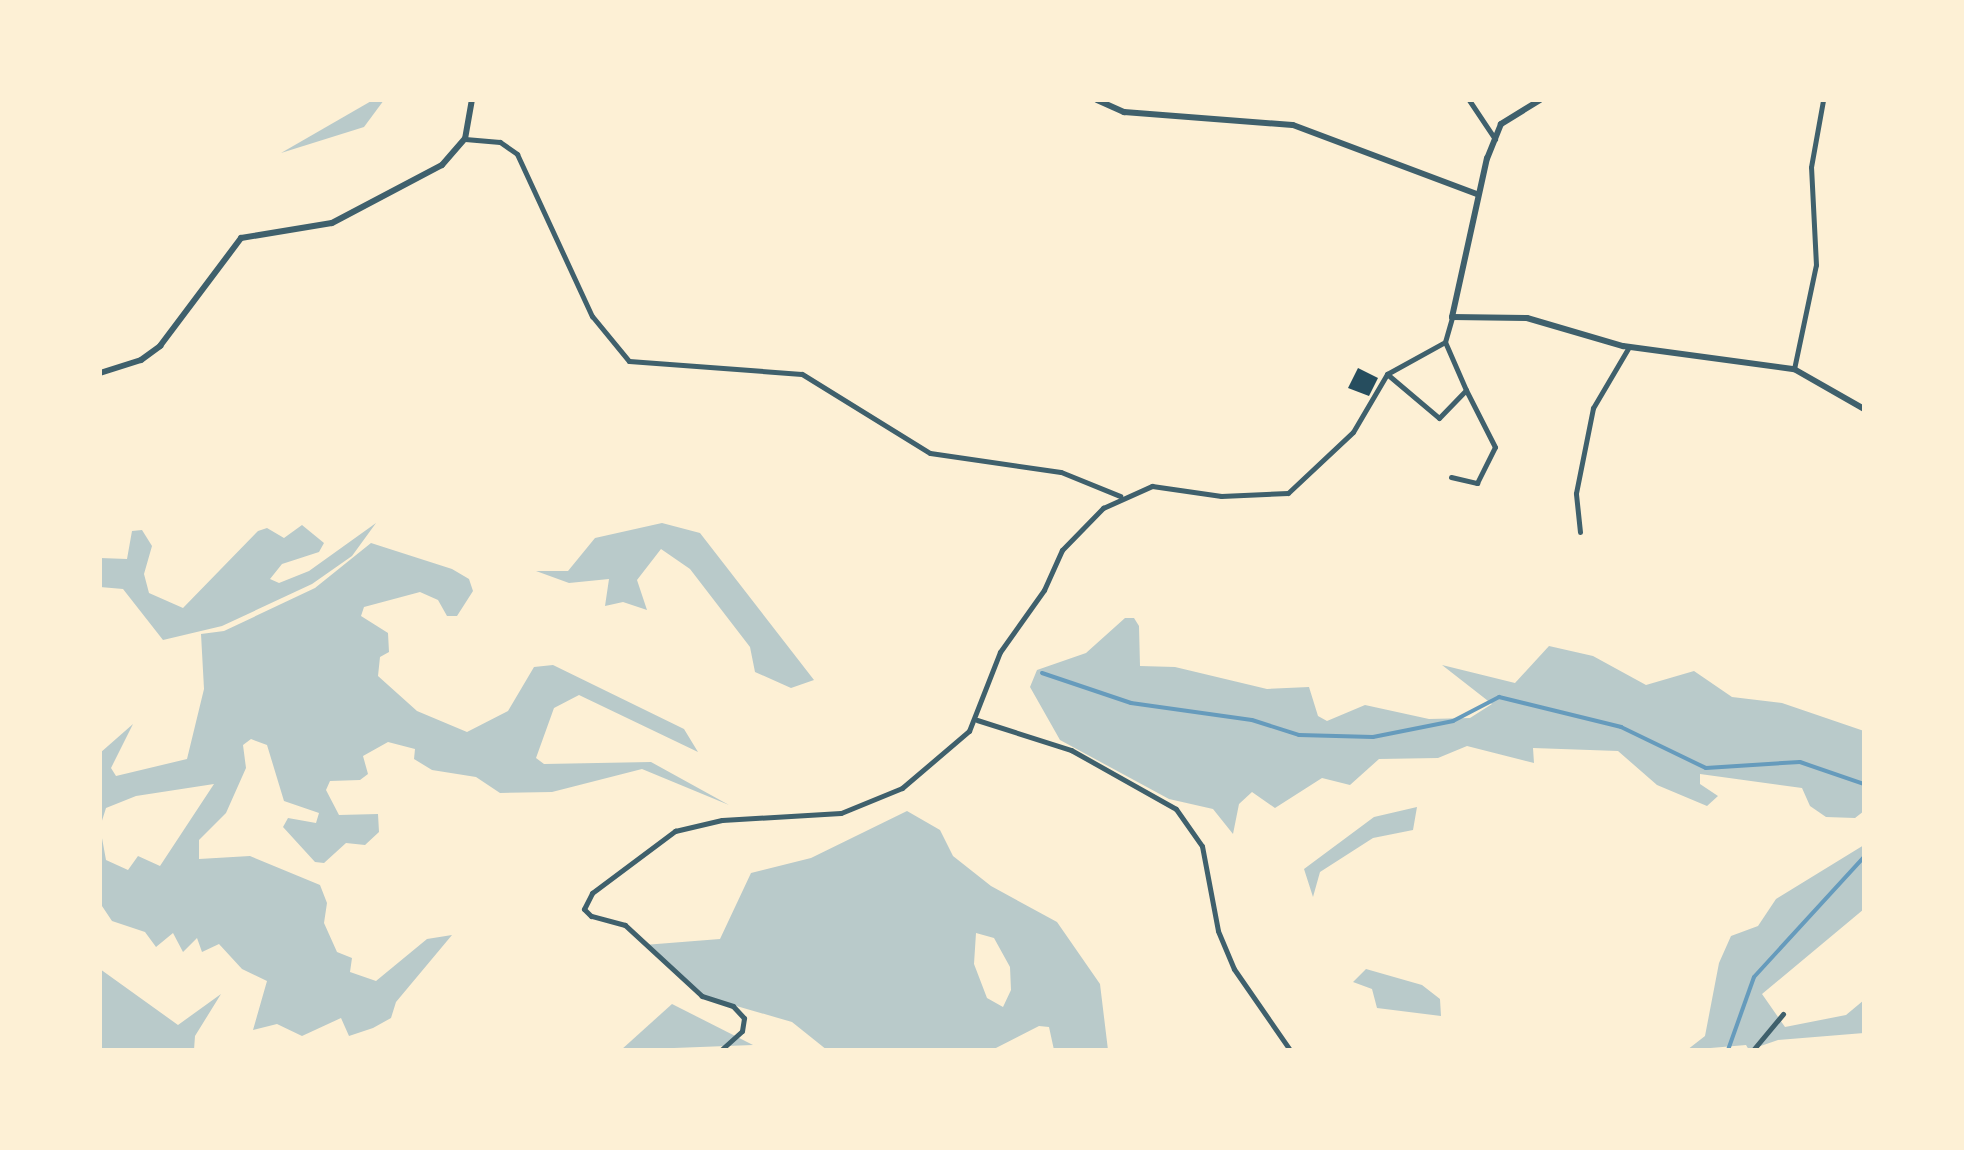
<!DOCTYPE html>
<html>
<head>
<meta charset="utf-8">
<style>
  body { margin:0 }
  #map { position:relative; width:1964px; height:1150px; overflow:hidden; background:#fdf0d5; font-family:Roboto,sans-serif }
  div>[style] { position:absolute }
  .green>* { inset:0; background:#b9caca }
  .stream>* { height:4px; margin:-2px; padding:0 2px; transform-origin:2px; border-radius:2px; background:#669bbc }
  .building>* { inset:0; background:#264d5e }
  .minor>* { height:5px; margin:-2.5px; padding:0 2.5px; transform-origin:2.5px; border-radius:2.5px; background:#3f606c }
  .tertiary>* { height:6px; margin:-3px; padding:0 3px; transform-origin:3px; border-radius:3px; background:#3f606c }
  span { translate:-50% -50%; white-space:nowrap; text-align:center; line-height:1.15; -webkit-text-stroke:9px #fdf0d5; paint-order:stroke }
  .frame { position:absolute; inset:0; border:102px solid #fdf0d5; pointer-events:none }
</style>
</head>
<body>
<div id="map">
  <div class="green">
    <div style="clip-path:polygon(373px 100px,384px 100px,364px 127px,281px 153px)"></div>
    <div style="clip-path:polygon(376px 523px,352px 556px,312px 584px,222px 626px,163px 640px,123px 589px,100px 587px,100px 558px,127px 559px,132px 531px,142px 530px,152px 546px,144px 574px,149px 593px,183px 608px,258px 531px,267px 528px,284px 538px,302px 525px,324px 543px,319px 552px,282px 564px,270px 579px,279px 583px,309px 571px)"></div>
    <div style="clip-path:polygon(662px 523px,700px 533px,814px 680px,791px 688px,755px 672px,750px 647px,690px 569px,661px 549px,637px 580px,647px 610px,623px 602px,605px 606px,609px 579px,569px 583px,536px 571px,568px 571px,595px 538px)"></div>
    <div style="clip-path:polygon(evenodd,371px 543px,452px 569px,469px 579px,473px 591px,457px 616px,447px 616px,438px 600px,420px 592px,364px 607px,361px 616px,388px 633px,389px 652px,380px 657px,378px 676px,417px 711px,467px 732px,508px 711px,534px 667px,553px 665px,684px 729px,698px 752px,579px 695px,554px 708px,536px 758px,544px 764px,651px 762px,729px 805px,642px 769px,552px 792px,500px 793px,476px 777px,432px 770px,414px 759px,415px 749px,388px 742px,363px 756px,368px 774px,360px 780px,330px 781px,326px 790px,339px 815px,378px 814px,379px 832px,365px 845px,346px 843px,324px 863px,315px 862px,283px 827px,288px 818px,316px 823px,319px 813px,284px 801px,267px 745px,251px 739px,243px 745px,246px 768px,226px 813px,199px 840px,199px 859px,250px 856px,320px 885px,327px 903px,324px 923px,337px 952px,352px 958px,350px 972px,376px 981px,427px 939px,452px 935px,396px 1002px,391px 1018px,373px 1028px,349px 1036px,341px 1018px,302px 1036px,277px 1024px,253px 1030px,267px 981px,242px 969px,219px 944px,202px 952px,197px 938px,183px 952px,173px 933px,156px 947px,145px 932px,112px 921px,100px 903px,100px 753px,133px 724px,111px 768px,116px 776px,187px 759px,204px 689px,201px 634px,224px 631px,315px 588px,371px 543px,214px 784px,160px 866px,138px 856px,128px 870px,106px 860px,100px 827px,106px 808px,136px 796px,214px 784px)"></div>
    <div style="clip-path:polygon(1125px 618px,1134px 618px,1139px 626px,1140px 666px,1175px 667px,1267px 689px,1309px 687px,1318px 716px,1327px 721px,1365px 705px,1429px 719px,1470px 718px,1492px 704px,1442px 665px,1515px 683px,1549px 646px,1593px 656px,1646px 685px,1694px 671px,1732px 697px,1782px 703px,1864px 731px,1864px 811px,1855px 818px,1826px 817px,1810px 806px,1802px 788px,1700px 774px,1700px 784px,1718px 796px,1707px 806px,1657px 785px,1618px 751px,1533px 748px,1534px 763px,1467px 746px,1438px 758px,1379px 759px,1350px 785px,1322px 778px,1275px 808px,1252px 792px,1239px 804px,1233px 834px,1213px 809px,1169px 799px,1060px 740px,1030px 687px,1037px 670px,1086px 653px)"></div>
    <div style="clip-path:polygon(1417px 807px,1413px 830px,1373px 838px,1320px 872px,1313px 897px,1304px 869px,1374px 817px)"></div>
    <div style="clip-path:polygon(evenodd,907px 811px,940px 830px,953px 856px,991px 886px,1057px 922px,1100px 984px,1108px 1050px,1054px 1050px,1049px 1027px,1039px 1026px,992px 1050px,827px 1050px,792px 1022px,702px 996px,644px 945px,720px 939px,751px 873px,811px 858px,907px 811px,976px 933px,994px 938px,1010px 967px,1011px 990px,1003px 1007px,987px 998px,974px 964px,976px 933px)"></div>
    <div style="clip-path:polygon(1864px 845px,1864px 909px,1762px 994px,1785px 1027px,1846px 1015px,1864px 1000px,1864px 1033px,1778px 1040px,1749px 1050px,1746px 1045px,1687px 1050px,1705px 1036px,1719px 963px,1731px 936px,1758px 926px,1776px 899px)"></div>
    <div style="clip-path:polygon(100px 969px,178px 1025px,221px 994px,195px 1036px,194px 1050px,100px 1050px)"></div>
    <div style="clip-path:polygon(1366px 969px,1422px 985px,1440px 999px,1441px 1016px,1377px 1008px,1372px 989px,1353px 982px)"></div>
    <div style="clip-path:polygon(672px 1004px,753px 1045px,621px 1050px)"></div>
  </div>
  <div class="stream">
    <div style="left:1042px;top:673px;width:94px;rotate:18.6deg"></div>
    <div style="left:1131px;top:703px;width:122px;rotate:8deg"></div>
    <div style="left:1252px;top:720px;width:49px;rotate:17.7deg"></div>
    <div style="left:1299px;top:735px;width:74px;rotate:1.5deg"></div>
    <div style="left:1373px;top:737px;width:82px;rotate:-11.3deg"></div>
    <div style="left:1453px;top:721px;width:52px;rotate:-27.6deg"></div>
    <div style="left:1499px;top:697px;width:126px;rotate:13.8deg"></div>
    <div style="left:1621px;top:727px;width:94px;rotate:25.8deg"></div>
    <div style="left:1706px;top:768px;width:94px;rotate:-3.7deg"></div>
    <div style="left:1800px;top:762px;width:68px;rotate:19deg"></div>
    <div style="left:1728px;top:1050px;width:77px;rotate:-70.4deg"></div>
    <div style="left:1754px;top:977px;width:163px;rotate:-47.5deg"></div>
  </div>
  <div class="building">
    <div style="clip-path:polygon(1358px 368px,1378px 378px,1369px 396px,1348px 388px)"></div>
  </div>
  <div class="minor">
    <div style="left:1469px;top:100px;width:47px;rotate:56.3deg"></div>
    <div style="left:465px;top:139px;width:35px;rotate:5deg"></div>
    <div style="left:500px;top:142px;width:21px;rotate:35deg"></div>
    <div style="left:517px;top:154px;width:179px;rotate:65.2deg"></div>
    <div style="left:592px;top:316px;width:58px;rotate:50.6deg"></div>
    <div style="left:629px;top:361px;width:173px;rotate:4.3deg"></div>
    <div style="left:802px;top:374px;width:150px;rotate:31.7deg"></div>
    <div style="left:930px;top:453px;width:132px;rotate:8.3deg"></div>
    <div style="left:1061px;top:472px;width:64px;rotate:22.1deg"></div>
    <div style="left:1445px;top:342px;width:26px;rotate:-74deg"></div>
    <div style="left:1794px;top:369px;width:106px;rotate:-78.1deg"></div>
    <div style="left:1816px;top:265px;width:98px;rotate:-92.9deg"></div>
    <div style="left:1811px;top:167px;width:68px;rotate:-79.8deg"></div>
    <div style="left:1387px;top:374px;width:68px;rotate:40.2deg"></div>
    <div style="left:1439px;top:418px;width:39px;rotate:-46deg"></div>
    <div style="left:1466px;top:390px;width:52px;rotate:-113.6deg"></div>
    <div style="left:1451px;top:477px;width:27px;rotate:13deg"></div>
    <div style="left:1477px;top:483px;width:40px;rotate:-63.4deg"></div>
    <div style="left:1495px;top:447px;width:64px;rotate:-117deg"></div>
    <div style="left:1580px;top:532px;width:39px;rotate:-96deg"></div>
    <div style="left:1576px;top:493px;width:87px;rotate:-78.7deg"></div>
    <div style="left:1593px;top:408px;width:71px;rotate:-59.5deg"></div>
    <div style="left:977px;top:720px;width:99px;rotate:17.7deg"></div>
    <div style="left:1071px;top:750px;width:120px;rotate:29.3deg"></div>
    <div style="left:1176px;top:809px;width:45px;rotate:54.9deg"></div>
    <div style="left:1202px;top:846px;width:86px;rotate:79.3deg"></div>
    <div style="left:1218px;top:931px;width:41px;rotate:67.2deg"></div>
    <div style="left:1234px;top:969px;width:98px;rotate:55.3deg"></div>
    <div style="left:721px;top:1050px;width:28px;rotate:-42deg"></div>
    <div style="left:742px;top:1031px;width:13px;rotate:-81deg"></div>
    <div style="left:744px;top:1018px;width:16px;rotate:-133deg"></div>
    <div style="left:733px;top:1006px;width:33px;rotate:-162deg"></div>
    <div style="left:702px;top:996px;width:105px;rotate:-137.3deg"></div>
    <div style="left:625px;top:925px;width:35px;rotate:-165deg"></div>
    <div style="left:591px;top:916px;width:10px;rotate:-135deg"></div>
    <div style="left:584px;top:909px;width:18px;rotate:-63deg"></div>
    <div style="left:592px;top:893px;width:104px;rotate:-36.8deg"></div>
    <div style="left:675px;top:831px;width:48px;rotate:-13.2deg"></div>
    <div style="left:722px;top:820px;width:119px;rotate:-3.4deg"></div>
    <div style="left:841px;top:813px;width:66px;rotate:-22.3deg"></div>
    <div style="left:902px;top:788px;width:88px;rotate:-40.4deg"></div>
    <div style="left:969px;top:731px;width:85px;rotate:-68.6deg"></div>
    <div style="left:1000px;top:652px;width:76px;rotate:-54.6deg"></div>
    <div style="left:1044px;top:590px;width:44px;rotate:-65.8deg"></div>
    <div style="left:1062px;top:550px;width:59px;rotate:-45.7deg"></div>
    <div style="left:1103px;top:508px;width:54px;rotate:-24.2deg"></div>
    <div style="left:1152px;top:486px;width:70px;rotate:8.2deg"></div>
    <div style="left:1221px;top:496px;width:67px;rotate:-2.6deg"></div>
    <div style="left:1288px;top:493px;width:89px;rotate:-43.2deg"></div>
    <div style="left:1353px;top:432px;width:67px;rotate:-59.6deg"></div>
    <div style="left:1387px;top:374px;width:66px;rotate:-28.9deg"></div>
    <div style="left:1753px;top:1050px;width:47px;rotate:-50.2deg"></div>
  </div>
  <div class="tertiary">
    <div style="left:1097px;top:100px;width:30px;rotate:24deg"></div>
    <div style="left:1124px;top:112px;width:169px;rotate:4.4deg"></div>
    <div style="left:1293px;top:125px;width:197px;rotate:20.6deg"></div>
    <div style="left:1540px;top:100px;width:46px;rotate:148.4deg"></div>
    <div style="left:1501px;top:124px;width:37px;rotate:112deg"></div>
    <div style="left:1487px;top:158px;width:163px;rotate:102.4deg"></div>
    <div style="left:1452px;top:317px;width:75px;rotate:0.8deg"></div>
    <div style="left:1527px;top:318px;width:100px;rotate:16.3deg"></div>
    <div style="left:1623px;top:346px;width:173px;rotate:7.7deg"></div>
    <div style="left:1794px;top:369px;width:81px;rotate:29.7deg"></div>
    <div style="left:100px;top:373px;width:43px;rotate:-17.6deg"></div>
    <div style="left:141px;top:360px;width:24px;rotate:-36deg"></div>
    <div style="left:160px;top:346px;width:135px;rotate:-53.1deg"></div>
    <div style="left:241px;top:238px;width:92px;rotate:-9.4deg"></div>
    <div style="left:332px;top:223px;width:124px;rotate:-27.8deg"></div>
    <div style="left:442px;top:165px;width:35px;rotate:-49deg"></div>
    <div style="left:465px;top:139px;width:40px;rotate:-80deg"></div>
  </div>
  <div class="frame"></div>
</div>
</body>
</html>
